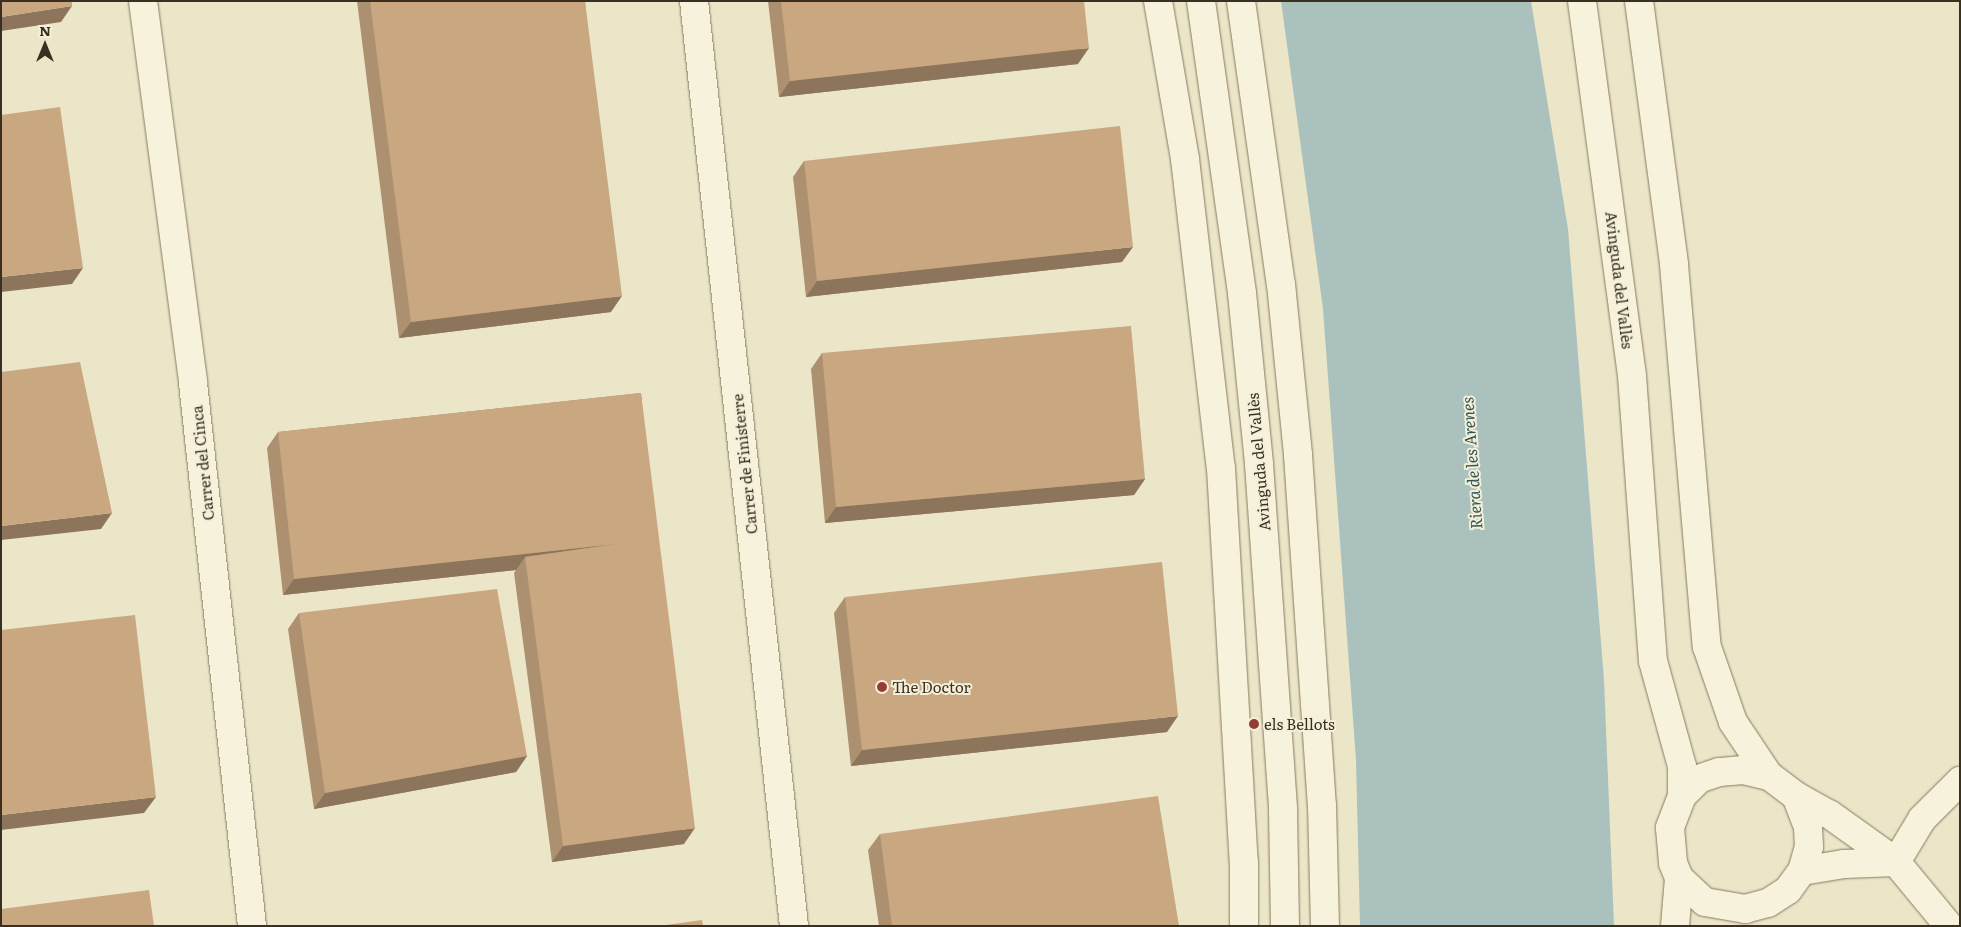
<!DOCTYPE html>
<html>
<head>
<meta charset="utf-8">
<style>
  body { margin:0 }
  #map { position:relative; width:1961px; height:927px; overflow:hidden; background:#ece6c9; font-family:Literata,serif }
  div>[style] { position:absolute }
  .water>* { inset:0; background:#aac1bd }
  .roads { filter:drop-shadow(0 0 1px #887a5f) drop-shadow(0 0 1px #887a5f) }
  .street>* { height:28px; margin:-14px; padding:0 14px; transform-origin:14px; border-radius:14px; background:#f7f2dc }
  .secondary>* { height:28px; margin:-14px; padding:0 14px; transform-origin:14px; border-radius:14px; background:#f7f2dc }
  .wall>* { inset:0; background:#ac906f }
  .shaded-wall>* { inset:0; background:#8c755a }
  .building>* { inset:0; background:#c8a781 }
  .dots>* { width:14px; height:14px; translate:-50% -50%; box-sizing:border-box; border:2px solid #f4efd8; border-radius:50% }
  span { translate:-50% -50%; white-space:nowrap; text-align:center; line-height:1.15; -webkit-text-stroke:4px #f4efd8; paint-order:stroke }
  .street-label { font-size:15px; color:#393021 }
  .poi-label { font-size:15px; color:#393021 }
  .left { translate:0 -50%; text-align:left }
  .water-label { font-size:16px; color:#325658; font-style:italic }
  .frame { position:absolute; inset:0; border:2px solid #393021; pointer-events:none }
  .north { position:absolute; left:20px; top:20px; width:50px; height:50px; -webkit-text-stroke:4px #f4efd8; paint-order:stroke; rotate:0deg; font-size:14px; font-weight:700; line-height:20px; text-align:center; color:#393021 }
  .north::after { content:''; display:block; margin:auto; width:18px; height:22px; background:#393021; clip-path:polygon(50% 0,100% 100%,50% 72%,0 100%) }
</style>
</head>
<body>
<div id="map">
  <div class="water">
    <div style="clip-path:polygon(1281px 1px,1531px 1px,1568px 229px,1604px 680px,1614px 926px,1360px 926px,1356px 760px,1323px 309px)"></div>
  </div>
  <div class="roads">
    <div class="street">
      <div style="left:143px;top:1px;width:385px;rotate:82.5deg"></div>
      <div style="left:193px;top:383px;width:546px;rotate:83.8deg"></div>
      <div style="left:694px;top:1px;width:930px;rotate:83.83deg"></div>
      <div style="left:1796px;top:796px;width:38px;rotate:29deg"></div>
      <div style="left:1829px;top:814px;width:82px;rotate:35.6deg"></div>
      <div style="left:1896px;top:862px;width:83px;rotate:50.4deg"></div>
      <div style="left:1896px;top:862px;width:50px;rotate:-58.8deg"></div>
      <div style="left:1922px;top:819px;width:54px;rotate:-45deg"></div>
      <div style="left:1802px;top:871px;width:43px;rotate:-9.5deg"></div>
      <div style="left:1844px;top:864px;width:52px;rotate:-2.2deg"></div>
    </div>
    <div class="secondary">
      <div style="left:1158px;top:1px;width:160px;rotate:80.3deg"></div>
      <div style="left:1185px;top:159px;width:311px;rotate:83.4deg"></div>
      <div style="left:1221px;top:468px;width:396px;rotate:86.7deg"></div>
      <div style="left:1244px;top:863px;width:63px;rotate:90deg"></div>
      <div style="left:1201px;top:1px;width:295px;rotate:82deg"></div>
      <div style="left:1242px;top:293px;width:172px;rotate:84.3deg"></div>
      <div style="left:1259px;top:464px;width:348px;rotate:86deg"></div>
      <div style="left:1283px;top:811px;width:115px;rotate:89deg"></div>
      <div style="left:1241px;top:1px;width:286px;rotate:82deg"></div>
      <div style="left:1281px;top:284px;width:172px;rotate:84.3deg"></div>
      <div style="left:1298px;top:455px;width:351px;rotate:86.1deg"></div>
      <div style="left:1322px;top:805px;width:121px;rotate:88.6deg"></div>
      <div style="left:1582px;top:1px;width:378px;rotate:82.4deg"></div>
      <div style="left:1632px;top:376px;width:286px;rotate:85.8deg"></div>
      <div style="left:1653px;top:661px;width:109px;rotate:74.6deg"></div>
      <div style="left:1682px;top:766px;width:30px;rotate:90deg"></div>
      <div style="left:1682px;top:796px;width:34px;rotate:111deg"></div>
      <div style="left:1670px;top:828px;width:35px;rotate:85deg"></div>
      <div style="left:1673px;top:863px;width:16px;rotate:68deg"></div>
      <div style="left:1679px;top:878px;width:35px;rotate:43deg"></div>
      <div style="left:1705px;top:902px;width:41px;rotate:9.9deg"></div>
      <div style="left:1745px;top:909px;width:24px;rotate:-15deg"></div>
      <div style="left:1768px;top:903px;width:24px;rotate:-33deg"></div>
      <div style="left:1788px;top:890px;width:24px;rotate:-54deg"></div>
      <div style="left:1802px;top:871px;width:25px;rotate:-74deg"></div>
      <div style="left:1809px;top:847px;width:20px;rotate:-93deg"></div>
      <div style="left:1808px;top:827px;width:33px;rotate:-111deg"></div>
      <div style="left:1796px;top:796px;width:34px;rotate:-143deg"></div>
      <div style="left:1769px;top:776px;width:27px;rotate:-167deg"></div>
      <div style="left:1743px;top:770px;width:24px;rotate:175deg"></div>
      <div style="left:1719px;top:772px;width:21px;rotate:161deg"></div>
      <div style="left:1699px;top:779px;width:24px;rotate:135deg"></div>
      <div style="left:1639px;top:1px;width:266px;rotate:82.4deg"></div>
      <div style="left:1674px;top:265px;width:383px;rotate:85.1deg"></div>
      <div style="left:1707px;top:647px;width:79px;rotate:70.9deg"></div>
      <div style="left:1733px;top:722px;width:65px;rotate:56.3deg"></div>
      <div style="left:1675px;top:926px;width:48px;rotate:-85.2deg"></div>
    </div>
  </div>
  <div class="wall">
    <div style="clip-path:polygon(357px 1px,585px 1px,611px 312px,399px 338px)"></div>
    <div style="clip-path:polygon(768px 1px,1084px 1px,1078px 64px,779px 97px)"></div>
    <div style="clip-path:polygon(804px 161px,1122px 262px,806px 297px,793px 177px)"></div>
    <div style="clip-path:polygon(822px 353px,1145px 479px,1134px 495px,825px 523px,811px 369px)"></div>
    <div style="clip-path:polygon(641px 393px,684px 844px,552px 862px,514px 573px,516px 570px,283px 595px,267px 448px,278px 432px)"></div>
    <div style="clip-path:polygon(845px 597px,1167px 732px,851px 766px,834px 613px)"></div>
    <div style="clip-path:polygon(299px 613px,527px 756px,516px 772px,314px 809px,288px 629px)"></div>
    <div style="clip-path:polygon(880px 834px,1179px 926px,879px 926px,868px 850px)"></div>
  </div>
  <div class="shaded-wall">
    <div style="clip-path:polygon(72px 6px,61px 22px,1px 31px,1px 17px)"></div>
    <div style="clip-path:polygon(1089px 48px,1078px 64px,779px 97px,790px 81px)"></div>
    <div style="clip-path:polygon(1133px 247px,1122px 262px,806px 297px,817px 281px)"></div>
    <div style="clip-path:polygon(83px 268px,72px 284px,1px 292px,1px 277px)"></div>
    <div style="clip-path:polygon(622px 296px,611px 312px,399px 338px,411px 322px)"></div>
    <div style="clip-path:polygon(1145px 479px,1134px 495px,825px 523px,836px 507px)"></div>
    <div style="clip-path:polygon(112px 513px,101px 529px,1px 540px,1px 526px)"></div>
    <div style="clip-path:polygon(616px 544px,525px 557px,516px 570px,283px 595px,294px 579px)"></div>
    <div style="clip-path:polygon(1178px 716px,1167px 732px,851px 766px,862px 750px)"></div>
    <div style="clip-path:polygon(527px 756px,516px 772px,314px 809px,325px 793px)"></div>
    <div style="clip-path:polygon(156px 797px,144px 813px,1px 830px,1px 815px)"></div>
    <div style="clip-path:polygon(695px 828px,684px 844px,552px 862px,563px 846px)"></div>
  </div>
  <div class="building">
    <div style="clip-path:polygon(1px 1px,72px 1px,72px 6px,1px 17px)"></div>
    <div style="clip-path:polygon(370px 1px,585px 1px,622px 296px,411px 322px)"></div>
    <div style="clip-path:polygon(781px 1px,1084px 1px,1089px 48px,790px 81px)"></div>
    <div style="clip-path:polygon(60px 107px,83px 268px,1px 277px,1px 115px)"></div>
    <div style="clip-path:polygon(1120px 126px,1133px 247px,817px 281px,804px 161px)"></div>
    <div style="clip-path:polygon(1131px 326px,1145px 479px,836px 507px,822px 353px)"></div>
    <div style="clip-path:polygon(80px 362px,112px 513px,1px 526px,1px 372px)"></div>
    <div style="clip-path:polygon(641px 393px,695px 828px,563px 846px,525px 557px,616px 544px,294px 579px,278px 432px)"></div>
    <div style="clip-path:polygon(1162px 562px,1178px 716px,862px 750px,845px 597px)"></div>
    <div style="clip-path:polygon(497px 589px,527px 756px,325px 793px,299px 613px)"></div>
    <div style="clip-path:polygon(135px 615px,156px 797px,1px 815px,1px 630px)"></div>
    <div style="clip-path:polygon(1158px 796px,1179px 926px,892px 926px,880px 834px)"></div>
    <div style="clip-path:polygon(149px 890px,154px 926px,1px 926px,1px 909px)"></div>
    <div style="clip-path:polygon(702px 920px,703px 926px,659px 926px)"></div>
  </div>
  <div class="dots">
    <div style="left:882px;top:687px;background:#943d32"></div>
    <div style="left:1254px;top:724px;background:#943d32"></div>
  </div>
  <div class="street-label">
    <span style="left:1620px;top:280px;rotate:83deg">Avinguda del Vallès</span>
    <span style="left:1258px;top:462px;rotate:-95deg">Avinguda del Vallès</span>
    <span style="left:202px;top:463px;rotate:-96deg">Carrer del Cinca</span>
    <span style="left:744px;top:464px;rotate:-96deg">Carrer de Finisterre</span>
  </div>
  <div class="poi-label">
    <span class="left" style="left:892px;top:687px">The Doctor</span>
    <span class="left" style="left:1264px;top:724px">els Bellots</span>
  </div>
  <div class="water-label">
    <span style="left:1471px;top:463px;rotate:-94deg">Riera de les Arenes</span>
  </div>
  <div class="frame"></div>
  <div class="north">N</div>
</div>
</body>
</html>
